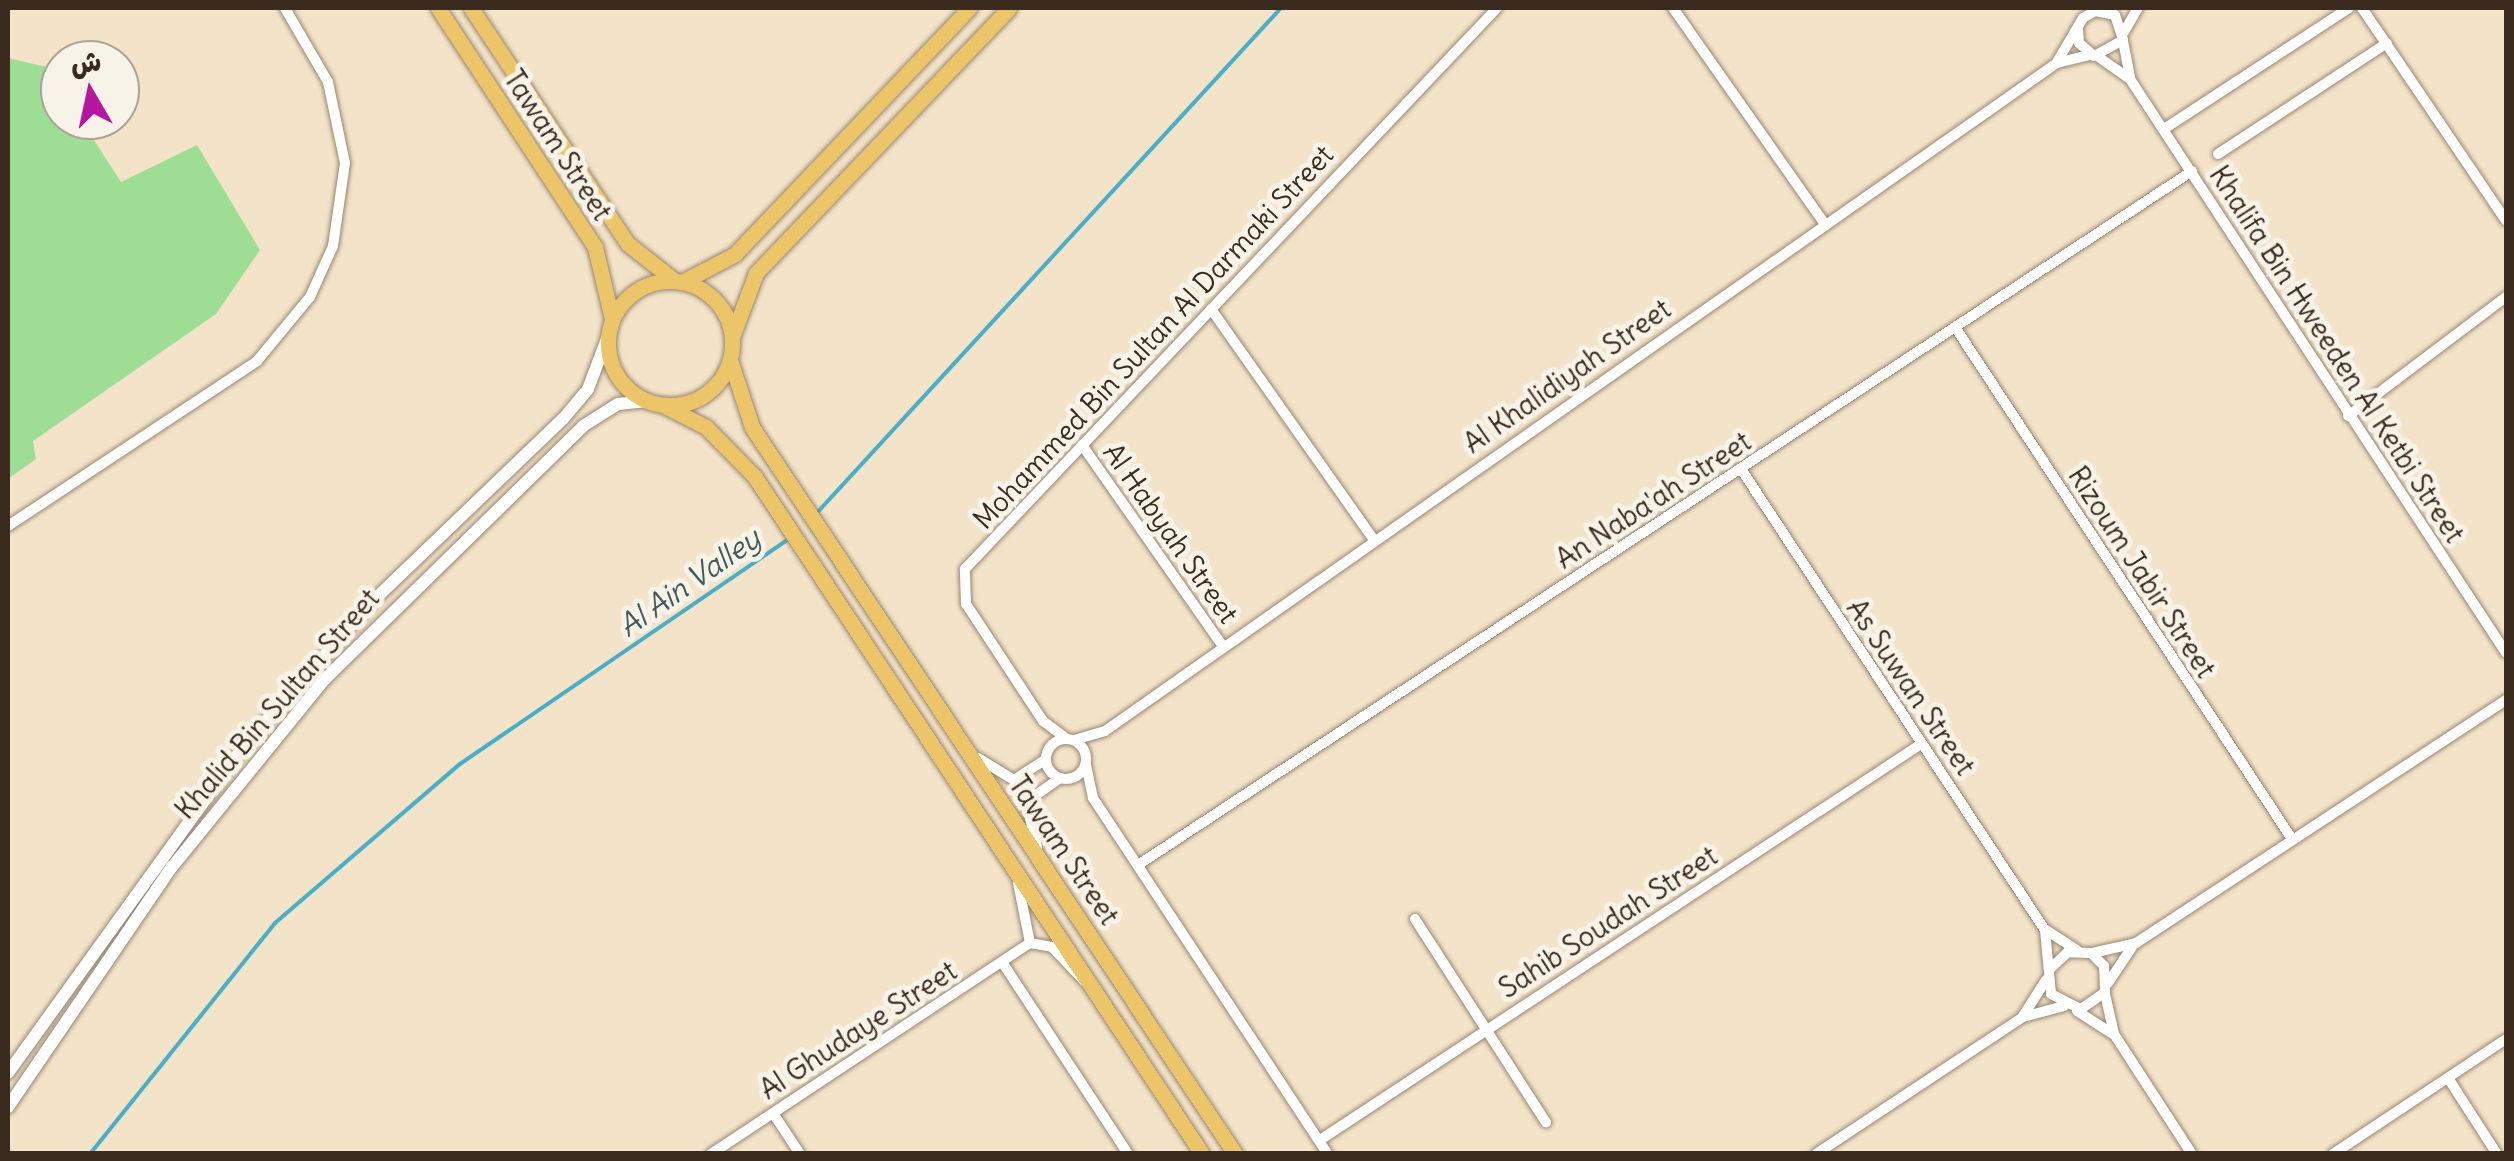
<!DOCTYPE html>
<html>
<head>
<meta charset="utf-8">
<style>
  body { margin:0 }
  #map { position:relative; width:2514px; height:1161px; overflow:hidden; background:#f3e3c8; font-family:Delius,"Playpen Sans Arabic",sans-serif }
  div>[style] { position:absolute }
  .green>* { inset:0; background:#9ede94 }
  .stream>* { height:4px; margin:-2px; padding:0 2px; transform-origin:2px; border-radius:2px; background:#49afc8 }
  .roads { filter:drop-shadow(0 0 2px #978673) drop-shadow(0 0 2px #978673) }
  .minor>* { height:10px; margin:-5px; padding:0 5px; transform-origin:5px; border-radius:5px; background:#fff }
  .minor>.ring { margin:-5px; padding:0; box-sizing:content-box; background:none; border:10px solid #fff; border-radius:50% }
  .tertiary>* { height:12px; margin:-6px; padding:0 6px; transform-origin:6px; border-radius:6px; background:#fff }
  .primary>* { height:15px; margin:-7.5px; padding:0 7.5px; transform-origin:7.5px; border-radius:7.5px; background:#edc569 }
  .primary>.ring { margin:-7.5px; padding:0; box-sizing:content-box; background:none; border:15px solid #edc569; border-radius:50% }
  span { translate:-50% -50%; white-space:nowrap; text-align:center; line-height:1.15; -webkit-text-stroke:10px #f7f3e8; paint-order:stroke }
  .street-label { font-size:28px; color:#3b2a1e }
  .water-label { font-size:30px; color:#40595a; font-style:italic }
  .frame { position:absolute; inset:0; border:10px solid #3b2a1e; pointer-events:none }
  .north { position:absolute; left:40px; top:40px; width:100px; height:100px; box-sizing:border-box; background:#f7f3e8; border:2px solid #aca397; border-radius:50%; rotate:351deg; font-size:28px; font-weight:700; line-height:40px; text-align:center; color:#3b2a1e }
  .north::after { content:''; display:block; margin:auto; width:35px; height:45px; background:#b5179e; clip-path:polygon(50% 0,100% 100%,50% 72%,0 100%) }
</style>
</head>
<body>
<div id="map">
  <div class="green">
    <div style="clip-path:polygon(8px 58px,51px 68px,60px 120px,81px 120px,121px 182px,197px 145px,260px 250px,216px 314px,33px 441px,36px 459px,8px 479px)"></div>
  </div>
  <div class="stream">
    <div style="left:814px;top:516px;width:690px;rotate:-47.41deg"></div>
    <div style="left:90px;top:1154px;width:296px;rotate:-51.3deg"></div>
    <div style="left:275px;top:923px;width:244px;rotate:-40.7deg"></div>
    <div style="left:460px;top:764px;width:398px;rotate:-34.4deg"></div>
  </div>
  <div class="roads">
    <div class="minor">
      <div style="left:1673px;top:8px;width:264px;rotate:54.9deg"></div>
      <div style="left:2362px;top:8px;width:257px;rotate:55.9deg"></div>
      <div style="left:2124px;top:32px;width:28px;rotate:-60deg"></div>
      <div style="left:2123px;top:41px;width:38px;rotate:79deg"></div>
      <div style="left:2097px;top:56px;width:40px;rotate:34.9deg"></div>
      <div style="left:2130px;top:79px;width:686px;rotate:56.77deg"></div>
      <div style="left:2057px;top:62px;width:51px;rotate:-59.4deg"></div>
      <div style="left:2083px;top:18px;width:14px;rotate:-30deg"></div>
      <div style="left:2095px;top:11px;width:20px;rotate:11deg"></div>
      <div style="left:2115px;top:15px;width:26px;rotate:72deg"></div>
      <div style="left:2123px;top:40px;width:33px;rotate:151deg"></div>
      <div style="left:2094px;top:56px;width:20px;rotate:-139deg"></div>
      <div style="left:2079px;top:43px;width:16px;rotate:-94deg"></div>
      <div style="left:2164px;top:129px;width:221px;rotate:-33.2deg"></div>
      <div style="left:2218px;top:154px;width:202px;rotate:-33.3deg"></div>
      <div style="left:1211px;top:309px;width:281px;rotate:54.8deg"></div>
      <div style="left:1955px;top:327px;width:613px;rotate:56.65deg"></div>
      <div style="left:2348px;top:416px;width:198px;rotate:-37deg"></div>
      <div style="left:1082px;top:445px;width:246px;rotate:55deg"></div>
      <div style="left:1741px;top:469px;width:552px;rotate:56.6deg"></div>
      <div style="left:2045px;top:930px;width:64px;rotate:84.6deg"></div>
      <div style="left:2051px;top:994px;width:34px;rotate:27deg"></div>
      <div style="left:2081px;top:1009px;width:29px;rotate:-35deg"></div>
      <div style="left:2105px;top:992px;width:26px;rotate:-92deg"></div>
      <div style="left:2104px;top:966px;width:18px;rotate:-135deg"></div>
      <div style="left:2091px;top:953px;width:23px;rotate:-178deg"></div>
      <div style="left:2068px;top:952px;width:25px;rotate:137deg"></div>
      <div style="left:8px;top:526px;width:299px;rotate:-33.5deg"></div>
      <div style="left:257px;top:361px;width:83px;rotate:-50.4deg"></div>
      <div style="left:310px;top:297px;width:56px;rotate:-65.7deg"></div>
      <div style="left:333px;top:246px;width:84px;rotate:-81.8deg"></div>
      <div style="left:345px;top:163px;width:83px;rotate:-101.9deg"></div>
      <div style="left:328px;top:82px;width:86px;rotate:-120.2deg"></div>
      <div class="ring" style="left:1046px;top:739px;width:30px;height:30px"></div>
      <div style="left:1067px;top:739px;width:30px;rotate:-143deg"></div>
      <div style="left:1043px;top:721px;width:140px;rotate:-123.3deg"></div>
      <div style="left:966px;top:604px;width:35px;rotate:-92deg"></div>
      <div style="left:965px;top:569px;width:773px;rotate:-46.52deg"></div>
      <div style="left:1074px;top:740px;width:32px;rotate:-16deg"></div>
      <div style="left:1105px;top:731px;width:1163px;rotate:-35.06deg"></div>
      <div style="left:2057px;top:63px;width:34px;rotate:-14deg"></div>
      <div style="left:978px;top:758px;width:42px;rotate:31.4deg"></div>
      <div style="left:1014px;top:780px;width:38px;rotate:-33deg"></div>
      <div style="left:1086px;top:765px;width:34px;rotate:78deg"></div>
      <div style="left:1093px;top:798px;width:427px;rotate:56.6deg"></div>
      <div style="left:1037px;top:847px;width:46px;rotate:-103.7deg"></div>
      <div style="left:1026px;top:802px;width:42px;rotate:-35.2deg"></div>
      <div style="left:1138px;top:865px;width:1262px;rotate:-33.36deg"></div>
      <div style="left:1018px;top:883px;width:61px;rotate:78.7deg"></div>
      <div style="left:1415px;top:919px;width:242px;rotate:57.2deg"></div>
      <div style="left:2046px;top:930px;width:37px;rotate:33deg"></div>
      <div style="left:2092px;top:953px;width:45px;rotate:-12.8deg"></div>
      <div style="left:2136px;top:943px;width:443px;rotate:-33.3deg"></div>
      <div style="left:1002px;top:962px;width:230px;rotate:56.7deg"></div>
      <div style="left:2108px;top:983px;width:43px;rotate:-56.3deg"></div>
      <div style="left:2105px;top:994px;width:41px;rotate:77.3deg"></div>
      <div style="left:2114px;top:1034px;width:143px;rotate:57deg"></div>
      <div style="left:2077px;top:1011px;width:43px;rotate:32.6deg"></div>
      <div style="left:2023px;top:1016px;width:43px;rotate:-57.4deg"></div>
      <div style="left:2448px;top:1078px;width:90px;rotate:57.2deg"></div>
      <div style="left:773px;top:1113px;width:49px;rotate:56.6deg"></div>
      <div style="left:1320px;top:1140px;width:720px;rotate:-33.38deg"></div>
      <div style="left:711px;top:1154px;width:382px;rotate:-33.5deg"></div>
      <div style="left:1030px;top:943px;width:22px;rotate:10deg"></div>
      <div style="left:1052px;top:947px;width:48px;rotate:46.7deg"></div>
      <div style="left:1816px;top:1154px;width:248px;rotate:-33.5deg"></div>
      <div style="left:2023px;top:1017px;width:42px;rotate:-15deg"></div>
      <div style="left:2333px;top:1154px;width:208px;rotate:-33.6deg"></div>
    </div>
    <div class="tertiary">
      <div style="left:8px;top:1073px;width:408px;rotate:-54.2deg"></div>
      <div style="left:247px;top:742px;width:191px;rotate:-48.2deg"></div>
      <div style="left:374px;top:600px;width:262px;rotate:-43.8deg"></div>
      <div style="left:563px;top:419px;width:39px;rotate:-50deg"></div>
      <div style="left:588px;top:389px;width:57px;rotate:-69.3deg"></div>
      <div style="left:8px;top:1107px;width:291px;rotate:-55.7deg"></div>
      <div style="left:172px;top:867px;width:242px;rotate:-50.9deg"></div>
      <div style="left:325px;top:679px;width:361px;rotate:-44.4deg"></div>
      <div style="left:583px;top:426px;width:41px;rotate:-32.2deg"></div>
      <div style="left:618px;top:404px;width:29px;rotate:-6deg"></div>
    </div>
    <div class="primary">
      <div style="left:438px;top:8px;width:286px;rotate:56.7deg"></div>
      <div style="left:595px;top:247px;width:74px;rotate:76.7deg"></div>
      <div style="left:471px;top:8px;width:283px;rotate:56.4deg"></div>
      <div style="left:628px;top:244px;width:60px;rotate:38.2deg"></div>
      <div class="ring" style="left:608px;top:281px;width:109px;height:109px"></div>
      <div style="left:682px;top:282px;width:60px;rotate:-27.8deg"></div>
      <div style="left:735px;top:254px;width:340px;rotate:-46.4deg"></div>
      <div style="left:732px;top:337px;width:68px;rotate:-69.4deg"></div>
      <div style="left:756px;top:273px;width:366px;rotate:-46.3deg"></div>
      <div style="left:730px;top:360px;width:71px;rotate:71.8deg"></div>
      <div style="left:752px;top:427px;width:873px;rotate:56.4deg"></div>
      <div style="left:663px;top:405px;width:48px;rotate:27.1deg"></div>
      <div style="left:706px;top:427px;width:70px;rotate:45.6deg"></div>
      <div style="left:755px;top:477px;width:811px;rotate:56.56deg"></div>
    </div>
  </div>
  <div class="street-label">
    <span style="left:558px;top:145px;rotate:57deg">Tawam Street</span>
    <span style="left:1153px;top:337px;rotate:-47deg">Mohammed Bin Sultan Al Darmaki Street</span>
    <span style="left:2337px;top:354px;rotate:57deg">Khalifa Bin Hweeden Al Ketbi Street</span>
    <span style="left:1567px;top:376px;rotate:-35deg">Al Khalidiyah Street</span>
    <span style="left:1653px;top:500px;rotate:-33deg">An Naba'ah Street</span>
    <span style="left:1171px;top:533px;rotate:55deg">Al Habyah Street</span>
    <span style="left:2142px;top:572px;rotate:57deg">Rizoum Jabir Street</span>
    <span style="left:1911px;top:687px;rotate:56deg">As Suwan Street</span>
    <span style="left:277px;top:704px;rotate:-49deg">Khalid Bin Sultan Street</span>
    <span style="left:1064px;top:850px;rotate:56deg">Tawam Street</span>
    <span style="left:1608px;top:922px;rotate:-33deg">Sahib Soudah Street</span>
    <span style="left:858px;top:1030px;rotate:-33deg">Al Ghudaye Street</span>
  </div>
  <div class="water-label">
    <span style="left:689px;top:582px;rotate:-35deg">Al Ain Valley</span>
  </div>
  <div class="frame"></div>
  <div class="north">ش</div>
</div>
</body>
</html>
